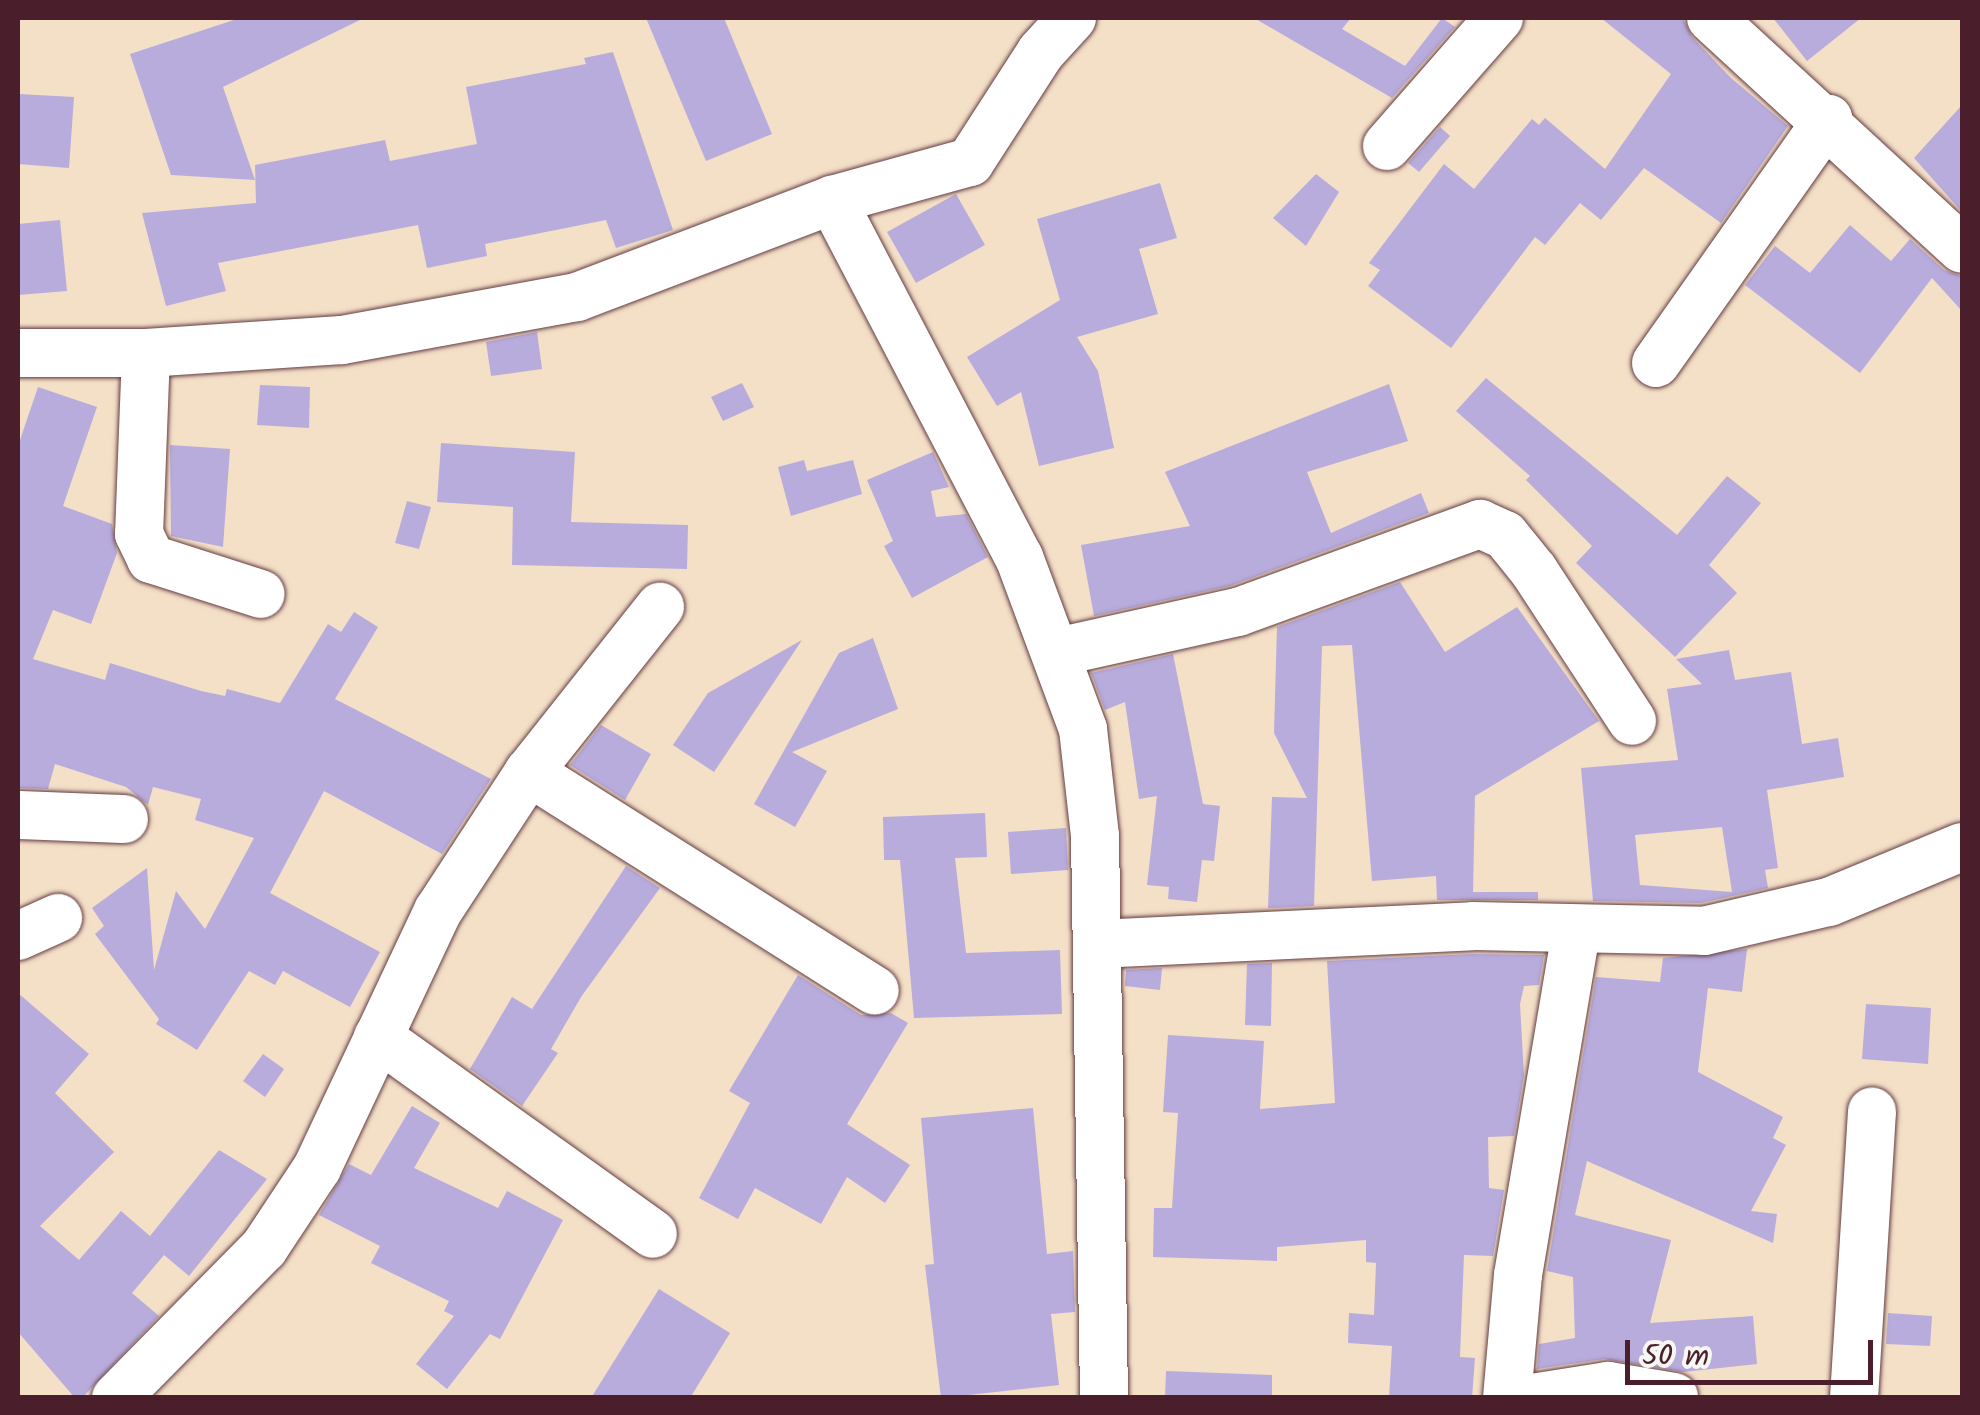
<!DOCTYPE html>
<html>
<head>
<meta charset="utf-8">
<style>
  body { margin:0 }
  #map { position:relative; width:1980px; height:1415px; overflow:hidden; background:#f4dfc7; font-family:Kalam,sans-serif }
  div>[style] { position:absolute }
  .building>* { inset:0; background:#b8acdd }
  .roads { filter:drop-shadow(0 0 2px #643c42) drop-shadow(0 0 2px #643c42) }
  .minor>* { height:48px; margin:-24px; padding:0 24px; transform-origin:24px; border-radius:24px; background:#fff }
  span { translate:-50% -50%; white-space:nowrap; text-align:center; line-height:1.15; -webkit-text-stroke:9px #f6f6f2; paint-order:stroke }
  .frame { position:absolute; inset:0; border:20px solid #4a1f2b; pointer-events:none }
  .scale { position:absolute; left:1625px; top:1340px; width:248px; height:45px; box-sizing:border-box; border:5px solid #4a1f2b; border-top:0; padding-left:12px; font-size:30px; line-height:35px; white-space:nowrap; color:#4a1f2b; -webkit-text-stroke:8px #f6f6f2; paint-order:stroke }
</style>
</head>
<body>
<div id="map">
  <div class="building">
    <div style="clip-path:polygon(240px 18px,364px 18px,223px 87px,255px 180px,171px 175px,130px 54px)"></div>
    <div style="clip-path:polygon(646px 18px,724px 18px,772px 134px,706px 161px)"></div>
    <div style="clip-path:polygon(1254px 18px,1351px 18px,1342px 29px,1405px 66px,1442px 18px,1455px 27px,1392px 98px)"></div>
    <div style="clip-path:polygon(1601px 18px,1683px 18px,1692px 37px,1731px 78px,1788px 126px,1721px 223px,1644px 168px,1601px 220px,1580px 203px,1545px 245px,1535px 237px,1451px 348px,1368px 286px,1380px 270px,1369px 263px,1444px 164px,1474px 189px,1532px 119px,1539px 125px,1545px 118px,1605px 169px,1671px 74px)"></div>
    <div style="clip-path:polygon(1773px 18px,1861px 18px,1807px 61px)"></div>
    <div style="clip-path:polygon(613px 52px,673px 230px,616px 248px,606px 220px,485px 244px,487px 256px,427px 268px,418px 225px,218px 263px,226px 291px,166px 306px,142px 213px,256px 203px,255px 165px,385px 140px,390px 161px,477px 144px,466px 87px,586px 64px,584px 58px)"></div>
    <div style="clip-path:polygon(19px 94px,74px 97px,69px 168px,18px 164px)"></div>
    <div style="clip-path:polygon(1962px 105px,1962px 212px,1914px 158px)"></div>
    <div style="clip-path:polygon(1440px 127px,1450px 136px,1419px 172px,1408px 163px)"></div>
    <div style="clip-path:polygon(1316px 174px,1339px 192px,1306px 246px,1273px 218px)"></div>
    <div style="clip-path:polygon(1160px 183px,1177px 238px,1139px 249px,1158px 314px,1077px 337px,1098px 371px,1114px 448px,1039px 466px,1021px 392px,997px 406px,967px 357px,1060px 300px,1037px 219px)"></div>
    <div style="clip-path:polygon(956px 194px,985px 245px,916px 283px,887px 232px)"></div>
    <div style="clip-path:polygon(60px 220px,67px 291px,18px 295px,18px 224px)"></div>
    <div style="clip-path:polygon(1850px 225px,1891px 261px,1910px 239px,1944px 270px,1962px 276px,1962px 311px,1932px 278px,1860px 373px,1745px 285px,1775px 246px,1810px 273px)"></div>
    <div style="clip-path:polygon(537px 332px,542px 369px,491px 376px,486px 342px)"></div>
    <div style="clip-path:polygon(1486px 378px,1677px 535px,1727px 476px,1761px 503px,1709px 565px,1737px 593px,1675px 657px,1576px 563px,1592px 546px,1526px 480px,1530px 476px,1456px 411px)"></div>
    <div style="clip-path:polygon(742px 383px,754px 407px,723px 421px,711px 397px)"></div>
    <div style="clip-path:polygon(1389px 384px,1408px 441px,1307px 472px,1331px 533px,1421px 493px,1429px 513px,1230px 586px,1094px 616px,1081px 545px,1190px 526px,1165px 472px)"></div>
    <div style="clip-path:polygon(260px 385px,310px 387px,309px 428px,257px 425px)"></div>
    <div style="clip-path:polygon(38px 387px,97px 407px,63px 506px,112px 524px,117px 553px,91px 624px,53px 610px,33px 659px,105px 680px,110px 663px,201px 691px,225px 696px,227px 689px,280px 703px,328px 624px,341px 632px,354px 612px,378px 627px,335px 699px,491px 779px,442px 854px,324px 791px,270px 893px,380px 952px,350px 1007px,283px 971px,275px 985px,249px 971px,197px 1050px,156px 1024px,159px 1019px,95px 934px,104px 926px,92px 908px,147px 868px,154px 970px,176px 891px,205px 929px,254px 838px,195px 820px,201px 799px,153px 787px,148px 805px,126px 787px,55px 764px,48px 789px,18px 788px,18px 446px)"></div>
    <div style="clip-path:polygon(441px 443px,575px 452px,571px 522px,688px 525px,687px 569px,512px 565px,513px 507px,437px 502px)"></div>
    <div style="clip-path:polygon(170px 445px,230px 449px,223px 547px,171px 536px)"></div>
    <div style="clip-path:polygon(933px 452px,949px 487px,931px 491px,936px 517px,966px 514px,988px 557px,912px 598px,884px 546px,893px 541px,867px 480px)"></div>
    <div style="clip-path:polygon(804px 460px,807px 471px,853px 460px,862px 494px,791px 516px,778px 467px)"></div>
    <div style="clip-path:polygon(407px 501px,431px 507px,419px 549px,395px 543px)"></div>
    <div style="clip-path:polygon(1400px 582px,1445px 652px,1517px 607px,1599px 721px,1475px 796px,1473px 892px,1538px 892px,1538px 900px,1437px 900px,1436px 876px,1372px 881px,1352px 645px,1322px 646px,1314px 906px,1268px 908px,1272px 797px,1307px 798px,1274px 733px,1277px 627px)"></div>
    <div style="clip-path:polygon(873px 638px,898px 709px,792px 752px,827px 771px,795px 827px,754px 804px,839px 653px)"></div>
    <div style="clip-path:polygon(802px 640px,714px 772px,673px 745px,708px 693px)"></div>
    <div style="clip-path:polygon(evenodd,1729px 650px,1735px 680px,1791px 672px,1802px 744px,1838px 738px,1844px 777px,1767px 790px,1778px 868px,1765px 870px,1768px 888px,1701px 903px,1593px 901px,1581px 768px,1678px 760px,1667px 689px,1702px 684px,1676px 659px,1729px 650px,1722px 827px,1732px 892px,1640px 885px,1635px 835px,1722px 827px)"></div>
    <div style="clip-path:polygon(1173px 654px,1203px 804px,1220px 806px,1214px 861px,1202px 860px,1197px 902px,1168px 899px,1169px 887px,1147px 885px,1157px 796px,1139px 799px,1125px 702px,1105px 710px,1091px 673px)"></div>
    <div style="clip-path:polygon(601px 725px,651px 754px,625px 800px,570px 765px)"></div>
    <div style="clip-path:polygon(985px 813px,987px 857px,955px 858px,966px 953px,1060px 950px,1062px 1014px,914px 1018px,900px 860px,884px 860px,883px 817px)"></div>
    <div style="clip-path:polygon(1066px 828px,1068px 870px,1011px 874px,1008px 832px)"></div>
    <div style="clip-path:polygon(626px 866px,660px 888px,581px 997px,551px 1049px,558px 1053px,522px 1106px,470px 1069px,512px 997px,532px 1009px)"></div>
    <div style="clip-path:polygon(1747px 949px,1742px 992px,1708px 988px,1698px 1072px,1783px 1117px,1773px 1138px,1786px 1145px,1751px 1211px,1777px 1214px,1773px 1243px,1587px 1161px,1575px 1215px,1671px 1240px,1650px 1323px,1753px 1316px,1757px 1364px,1683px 1372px,1604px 1359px,1537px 1369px,1539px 1344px,1575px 1338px,1573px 1277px,1547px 1271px,1596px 977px,1660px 982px,1663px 958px)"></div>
    <div style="clip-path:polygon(1473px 954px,1544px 955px,1539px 985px,1524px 986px,1520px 1004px,1524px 1075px,1514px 1136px,1488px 1137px,1489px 1188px,1504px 1190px,1493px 1256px,1464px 1255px,1460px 1357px,1475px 1358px,1472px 1398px,1389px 1398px,1392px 1346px,1348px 1343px,1349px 1313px,1374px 1315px,1376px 1263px,1366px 1262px,1366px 1240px,1277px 1247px,1277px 1261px,1153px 1257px,1154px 1208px,1172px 1208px,1178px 1113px,1163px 1112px,1168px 1035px,1264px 1041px,1260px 1109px,1335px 1103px,1327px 961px)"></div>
    <div style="clip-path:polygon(1272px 963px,1271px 1026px,1245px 1025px,1247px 964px)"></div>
    <div style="clip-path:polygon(1162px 968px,1160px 990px,1125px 986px,1126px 970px)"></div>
    <div style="clip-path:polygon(798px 975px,861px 1015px,891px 1013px,908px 1023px,847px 1124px,910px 1165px,885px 1203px,847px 1177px,821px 1224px,755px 1188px,738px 1219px,699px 1198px,750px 1103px,729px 1091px)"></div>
    <div style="clip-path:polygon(18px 993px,89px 1054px,55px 1093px,114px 1152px,40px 1226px,79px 1260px,121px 1211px,150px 1236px,219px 1150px,267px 1179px,189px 1276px,164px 1255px,132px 1293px,159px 1316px,82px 1398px,75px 1398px,18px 1332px)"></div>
    <div style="clip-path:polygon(1866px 1004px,1931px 1008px,1928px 1064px,1862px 1059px)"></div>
    <div style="clip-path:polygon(263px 1054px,284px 1069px,265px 1097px,243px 1081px)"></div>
    <div style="clip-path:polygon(412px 1106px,440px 1123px,414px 1168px,498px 1208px,507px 1191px,563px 1220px,500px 1339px,490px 1334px,447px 1389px,416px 1364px,454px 1316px,444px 1311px,449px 1301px,371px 1263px,380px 1246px,319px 1215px,349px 1164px,371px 1175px)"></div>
    <div style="clip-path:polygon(1033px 1108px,1047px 1254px,1073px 1251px,1075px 1312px,1051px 1314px,1059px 1385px,941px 1398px,925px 1265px,934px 1264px,921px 1118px)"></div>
    <div style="clip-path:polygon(659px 1289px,730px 1333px,690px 1398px,591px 1398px)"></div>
    <div style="clip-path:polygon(1888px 1313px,1932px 1316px,1930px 1346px,1886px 1344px)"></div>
    <div style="clip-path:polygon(1166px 1371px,1272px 1375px,1272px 1398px,1165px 1398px)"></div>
  </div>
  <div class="roads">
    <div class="minor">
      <div style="left:1711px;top:18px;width:341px;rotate:42.6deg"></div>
      <div style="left:1387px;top:146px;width:170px;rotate:-48.8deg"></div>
      <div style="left:832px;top:200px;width:403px;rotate:62.4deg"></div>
      <div style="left:1019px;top:557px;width:184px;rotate:69.6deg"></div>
      <div style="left:1083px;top:729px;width:108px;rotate:83.6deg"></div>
      <div style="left:1095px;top:836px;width:562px;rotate:89.08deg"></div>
      <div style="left:18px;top:353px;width:128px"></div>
      <div style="left:146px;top:353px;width:196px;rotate:-3.8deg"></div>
      <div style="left:342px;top:340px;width:239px;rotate:-10.4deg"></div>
      <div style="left:577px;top:297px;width:273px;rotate:-20.8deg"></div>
      <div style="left:832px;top:200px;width:143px;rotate:-15.4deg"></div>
      <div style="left:970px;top:162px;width:131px;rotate:-57.2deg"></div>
      <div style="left:1041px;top:52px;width:46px;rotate:-47.6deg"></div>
      <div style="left:146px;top:353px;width:181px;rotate:92.2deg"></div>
      <div style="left:139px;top:534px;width:28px;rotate:64deg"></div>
      <div style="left:151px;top:559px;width:115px;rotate:17.7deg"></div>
      <div style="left:1656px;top:363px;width:299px;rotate:-54.8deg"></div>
      <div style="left:1057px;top:652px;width:185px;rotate:-12.5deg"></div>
      <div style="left:1238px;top:612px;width:258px;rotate:-20deg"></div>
      <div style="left:1480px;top:524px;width:27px;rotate:24deg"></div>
      <div style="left:1505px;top:535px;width:46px;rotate:51.1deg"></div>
      <div style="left:1534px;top:571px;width:179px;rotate:56.8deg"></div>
      <div style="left:529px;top:772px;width:409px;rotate:32.3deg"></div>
      <div style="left:18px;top:815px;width:106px;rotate:2.2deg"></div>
      <div style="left:18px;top:936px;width:44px;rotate:-24.2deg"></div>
      <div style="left:1097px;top:944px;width:376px;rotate:-2.7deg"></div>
      <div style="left:1473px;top:926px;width:231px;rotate:1.2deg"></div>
      <div style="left:1704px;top:931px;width:128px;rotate:-13.1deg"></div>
      <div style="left:1829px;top:902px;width:144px;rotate:-22.5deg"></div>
      <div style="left:378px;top:1037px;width:338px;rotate:35.6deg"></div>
      <div style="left:116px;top:1398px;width:211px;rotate:-45.4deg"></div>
      <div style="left:264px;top:1248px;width:96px;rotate:-56.5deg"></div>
      <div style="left:317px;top:1168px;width:284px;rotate:-64.8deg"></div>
      <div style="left:438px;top:911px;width:166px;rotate:-56.8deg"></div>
      <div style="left:529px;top:772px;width:211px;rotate:-51.6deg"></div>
      <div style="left:1507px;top:1398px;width:123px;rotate:-84.9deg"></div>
      <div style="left:1518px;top:1275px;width:348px;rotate:-80.4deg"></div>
      <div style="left:1532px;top:1398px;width:77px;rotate:-9deg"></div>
      <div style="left:1608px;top:1386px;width:67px;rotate:9.5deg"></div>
      <div style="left:1854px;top:1398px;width:287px;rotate:-86.4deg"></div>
    </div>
  </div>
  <div class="frame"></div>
  <div class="scale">50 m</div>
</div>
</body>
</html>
